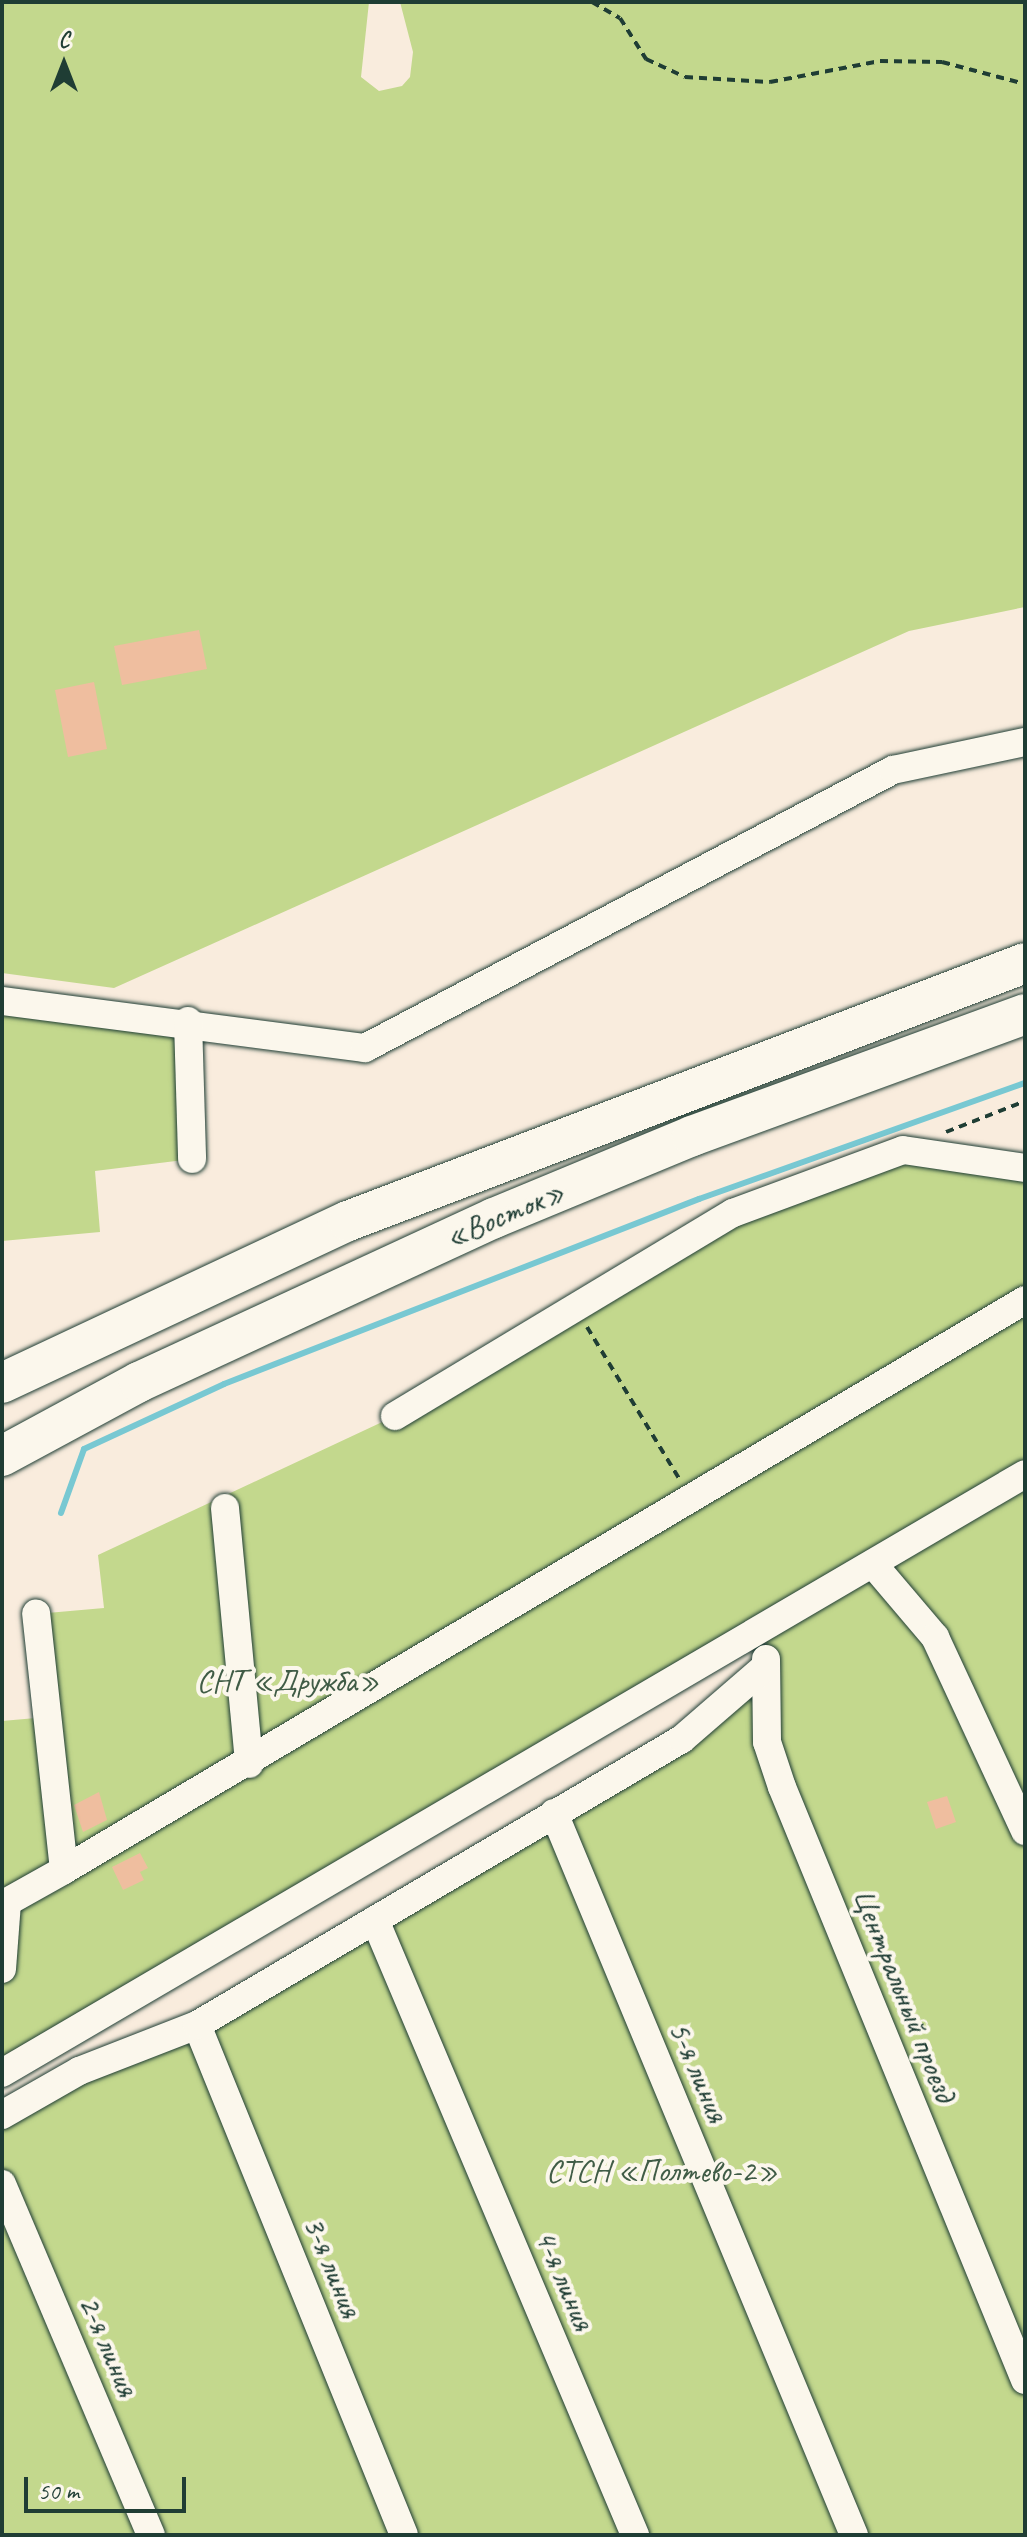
<!DOCTYPE html>
<html>
<head>
<meta charset="utf-8">
<style>
  body { margin:0 }
  #map { position:relative; width:1027px; height:2537px; overflow:hidden; background:#f9ecdd; font-family:Caveat,sans-serif }
  div>[style] { position:absolute }
  .green>* { inset:0; background:#c3d88d }
  .stream>* { height:6px; margin:-3px; padding:0 3px; transform-origin:3px; border-radius:3px; background:#78c8d2 }
  .building>* { inset:0; background:#efbe9f }
  .path>* { height:4px; margin-top:-2px; transform-origin:0; background:repeating-linear-gradient(90deg,#1f3d34 0 8px,transparent 0 14px) }
  .roads { filter:drop-shadow(0 0 2px #1f3d34) drop-shadow(0 0 2px #1f3d34) }
  .minor>* { height:28px; margin:-14px; padding:0 14px; transform-origin:14px; border-radius:14px; background:#fbf7ec }
  .highway>* { height:40px; margin:-20px; padding:0 20px; transform-origin:20px; border-radius:20px; background:#fbf7ec }
  span { translate:-50% -50%; white-space:nowrap; text-align:center; line-height:1.15; -webkit-text-stroke:8px #fbf7ec; paint-order:stroke }
  .street-label { font-size:32px; color:#1f3d34 }
  .park-label { font-size:32px; color:#405c46 }
  .frame { position:absolute; inset:0; border:4px solid #1f3d34; pointer-events:none }
  .north { position:absolute; left:24px; top:24px; width:80px; height:80px; -webkit-text-stroke:6px #fbf7ec; paint-order:stroke; rotate:0deg; font-size:22px; font-weight:700; line-height:32px; text-align:center; color:#1f3d34 }
  .north::after { content:''; display:block; margin:auto; width:28px; height:36px; background:#1f3d34; clip-path:polygon(50% 0,100% 100%,50% 72%,0 100%) }
  .scale { position:absolute; left:24px; top:2477px; width:162px; height:36px; box-sizing:border-box; border:4px solid #1f3d34; border-top:0; padding-left:10px; font-size:24px; line-height:28px; white-space:nowrap; color:#1f3d34; -webkit-text-stroke:6px #fbf7ec; paint-order:stroke }
</style>
</head>
<body>
<div id="map">
  <div class="green">
    <div style="clip-path:polygon(2px 2px,369px 2px,361px 77px,379px 91px,402px 86px,410px 77px,413px 52px,400px 2px,1025px 2px,1025px 607px,909px 631px,114px 988px,2px 973px)"></div>
    <div style="clip-path:polygon(2px 998px,188px 1021px,192px 1159px,95px 1171px,100px 1232px,2px 1241px)"></div>
    <div style="clip-path:polygon(903px 1150px,1025px 1168px,1025px 2535px,2px 2535px,2px 2115px,197px 2025px,554px 1813px,765px 1667px,767px 1627px,2px 2073px,2px 1721px,47px 1717px,36px 1614px,104px 1608px,98px 1555px,395px 1416px,733px 1213px)"></div>
  </div>
  <div class="stream">
    <div style="left:61px;top:1513px;width:68px;rotate:-70.2deg"></div>
    <div style="left:84px;top:1449px;width:154px;rotate:-24.9deg"></div>
    <div style="left:224px;top:1384px;width:510px;rotate:-21.28deg"></div>
    <div style="left:699px;top:1199px;width:346px;rotate:-19.6deg"></div>
  </div>
  <div class="building">
    <div style="clip-path:polygon(199px 630px,207px 669px,122px 685px,114px 646px)"></div>
    <div style="clip-path:polygon(94px 682px,107px 749px,68px 757px,55px 690px)"></div>
    <div style="clip-path:polygon(99px 1792px,107px 1820px,83px 1832px,74px 1805px)"></div>
    <div style="clip-path:polygon(947px 1796px,956px 1822px,936px 1829px,927px 1802px)"></div>
    <div style="clip-path:polygon(140px 1853px,148px 1868px,140px 1872px,144px 1880px,123px 1890px,112px 1867px)"></div>
  </div>
  <div class="path">
    <div style="left:592px;top:2px;width:32px;rotate:30deg"></div>
    <div style="left:620px;top:18px;width:49px;rotate:57.6deg"></div>
    <div style="left:646px;top:59px;width:43px;rotate:24.8deg"></div>
    <div style="left:685px;top:77px;width:85px;rotate:3.4deg"></div>
    <div style="left:770px;top:82px;width:112px;rotate:-10.8deg"></div>
    <div style="left:880px;top:61px;width:62px;rotate:0.9deg"></div>
    <div style="left:942px;top:62px;width:86px;rotate:14.8deg"></div>
    <div style="left:946px;top:1132px;width:85px;rotate:-21.4deg"></div>
    <div style="left:587px;top:1327px;width:179px;rotate:58.7deg"></div>
  </div>
  <div class="roads">
    <div class="minor">
      <div style="left:2px;top:1001px;width:366px;rotate:7.4deg"></div>
      <div style="left:365px;top:1048px;width:597px;rotate:-27.77deg"></div>
      <div style="left:893px;top:770px;width:135px;rotate:-12deg"></div>
      <div style="left:188px;top:1021px;width:138px;rotate:88.3deg"></div>
      <div style="left:395px;top:1416px;width:394px;rotate:-31deg"></div>
      <div style="left:733px;top:1213px;width:181px;rotate:-20.3deg"></div>
      <div style="left:903px;top:1150px;width:123px;rotate:8.4deg"></div>
      <div style="left:225px;top:1508px;width:257px;rotate:84.6deg"></div>
      <div style="left:873px;top:1564px;width:96px;rotate:49.7deg"></div>
      <div style="left:935px;top:1637px;width:214px;rotate:65.1deg"></div>
      <div style="left:766px;top:1659px;width:83px;rotate:89.3deg"></div>
      <div style="left:767px;top:1742px;width:47px;rotate:71.6deg"></div>
      <div style="left:782px;top:1787px;width:641px;rotate:67.72deg"></div>
      <div style="left:554px;top:1813px;width:782px;rotate:67.44deg"></div>
      <div style="left:64px;top:1870px;width:1117px;rotate:-30.67deg"></div>
      <div style="left:375px;top:1920px;width:668px;rotate:67.08deg"></div>
      <div style="left:2px;top:1969px;width:67px;rotate:-85.7deg"></div>
      <div style="left:7px;top:1902px;width:65px;rotate:-29.3deg"></div>
      <div style="left:64px;top:1870px;width:258px;rotate:-96.2deg"></div>
      <div style="left:197px;top:2025px;width:550px;rotate:67.91deg"></div>
      <div style="left:2px;top:2073px;width:1185px;rotate:-30.35deg"></div>
      <div style="left:2px;top:2115px;width:89px;rotate:-29.7deg"></div>
      <div style="left:79px;top:2071px;width:127px;rotate:-21.3deg"></div>
      <div style="left:197px;top:2025px;width:563px;rotate:-30.53deg"></div>
      <div style="left:682px;top:1739px;width:110px;rotate:-40.9deg"></div>
      <div style="left:2px;top:2184px;width:381px;rotate:67deg"></div>
    </div>
    <div class="highway">
      <div style="left:2px;top:1383px;width:382px;rotate:-25.1deg"></div>
      <div style="left:348px;top:1221px;width:724px;rotate:-20.86deg"></div>
      <div style="left:2px;top:1456px;width:156px;rotate:-28.4deg"></div>
      <div style="left:139px;top:1382px;width:391px;rotate:-24.8deg"></div>
      <div style="left:494px;top:1218px;width:214px;rotate:-22.5deg"></div>
      <div style="left:692px;top:1136px;width:355px;rotate:-20.1deg"></div>
    </div>
  </div>
  <div class="street-label">
    <span style="left:505px;top:1215px;rotate:-23deg">«Восток»</span>
    <span style="left:904px;top:1995px;rotate:68deg">Центральный проезд</span>
    <span style="left:698px;top:2072px;rotate:67deg">5-я линия</span>
    <span style="left:332px;top:2267px;rotate:68deg">3-я линия</span>
    <span style="left:564px;top:2280px;rotate:67deg">4-я линия</span>
    <span style="left:108px;top:2346px;rotate:67deg">2-я линия</span>
  </div>
  <div class="park-label">
    <span style="left:288px;top:1681px">СНТ «Дружба»</span>
    <span style="left:662px;top:2171px">СТСН «Полтево-2»</span>
  </div>
  <div class="frame"></div>
  <div class="north">С</div>
  <div class="scale">50 m</div>
</div>
</body>
</html>
